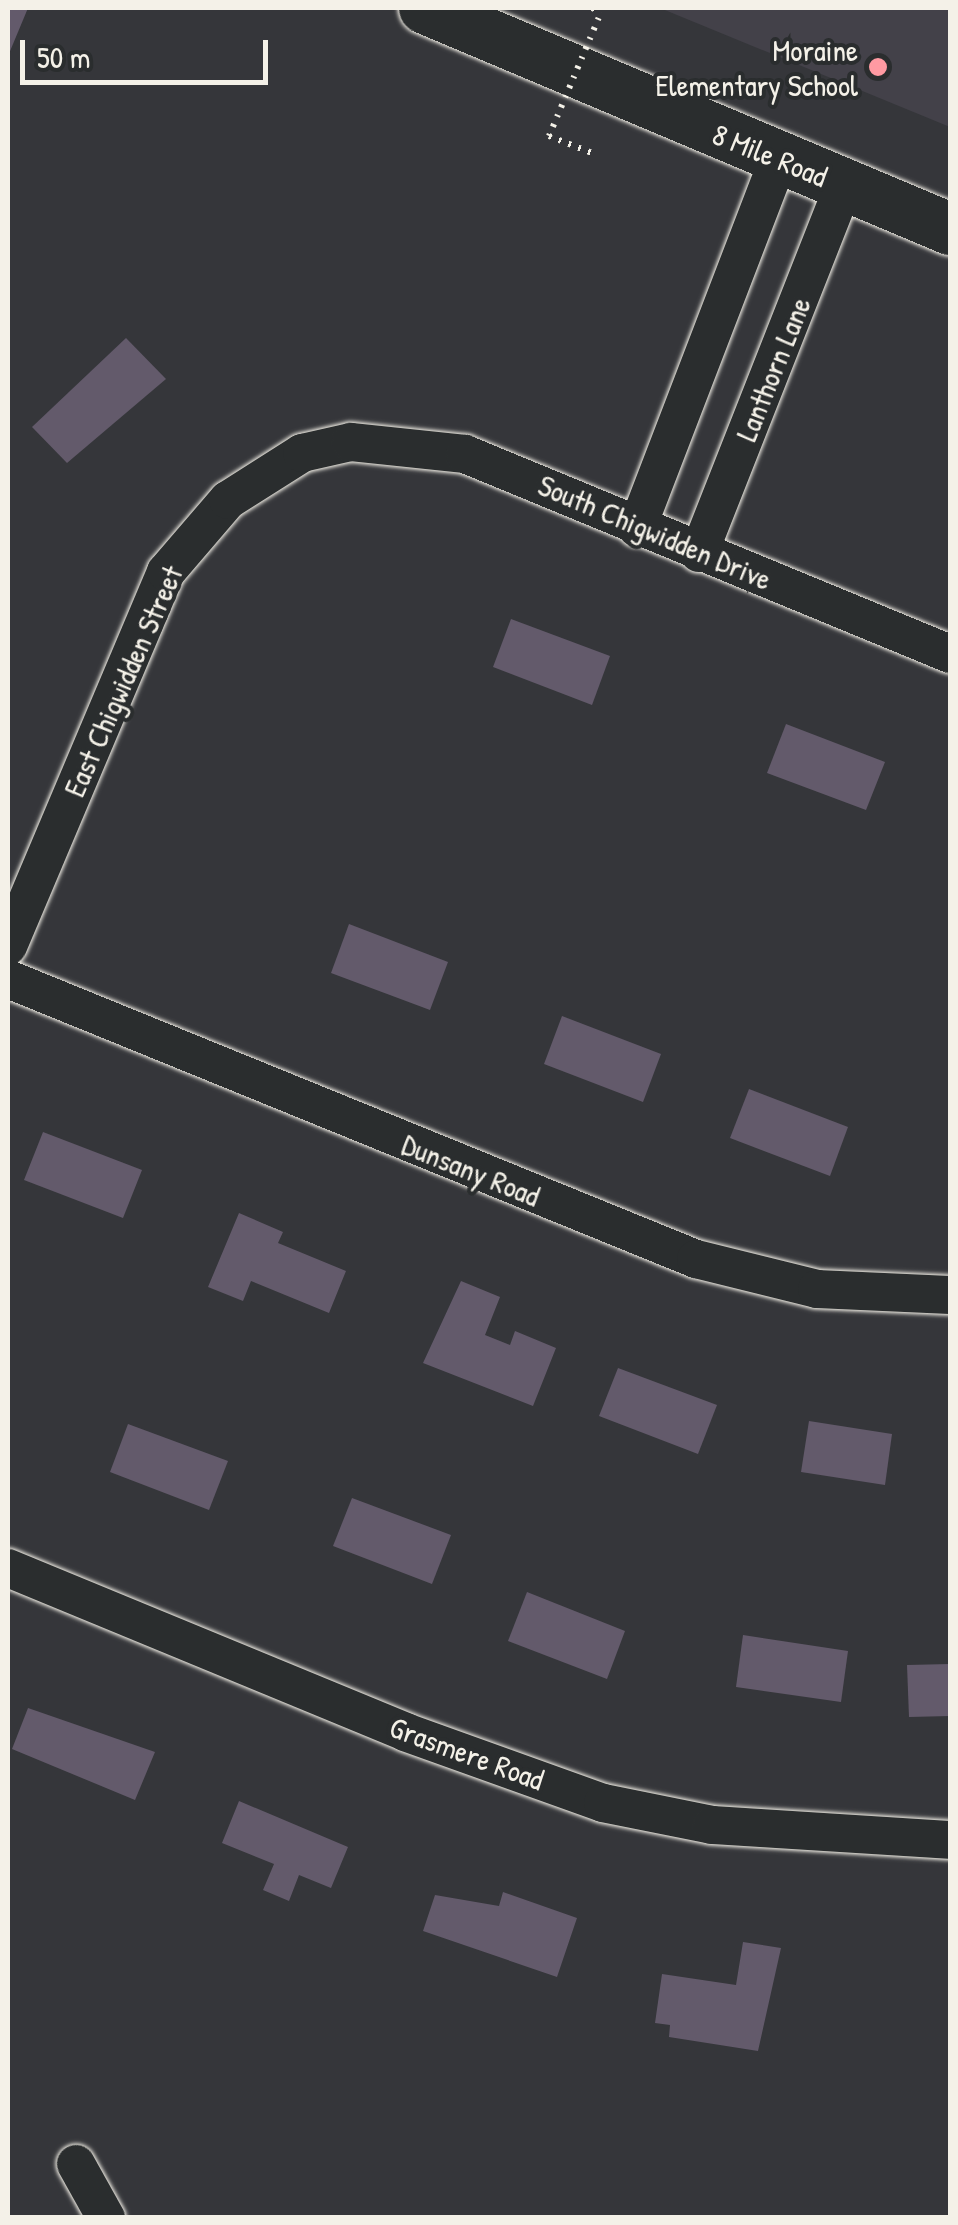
<!DOCTYPE html>
<html>
<head>
<meta charset="utf-8">
<style>
  body { margin:0 }
  #map { position:relative; width:958px; height:2225px; overflow:hidden; background:#35363a; font-family:"Patrick Hand",sans-serif }
  div>[style] { position:absolute }
  .built>* { inset:0; background:#434149 }
  .building>* { inset:0; background:#635a6b }
  .path>* { height:6px; margin-top:-3px; transform-origin:0; background:repeating-linear-gradient(90deg,#f4f1e8 0 2.5px,transparent 0 10.5px) }
  .roads { filter:drop-shadow(0 0 2px #f4f1e8) drop-shadow(0 0 2px #f4f1e8) }
  .street>* { height:38px; margin:-19px; padding:0 19px; transform-origin:19px; border-radius:19px; background:#2a2d2e }
  .secondary>* { height:52px; margin:-26px; padding:0 26px; transform-origin:26px; border-radius:26px; background:#2a2d2e }
  .path-bridge>* { height:6px; margin-top:-3px; transform-origin:0; background:repeating-linear-gradient(90deg,#f4f1e8 0 2.5px,transparent 0 10.5px) }
  .dots>* { width:28px; height:28px; translate:-50% -50%; box-sizing:border-box; border:5px solid #2a2d2e; border-radius:50% }
  span { translate:-50% -50%; white-space:nowrap; text-align:center; line-height:1.15; -webkit-text-stroke:8px #2a2d2e; paint-order:stroke }
  .poi-label { font-size:30px; color:#f4f1e8 }
  .right { translate:-100% -50%; text-align:right }
  .street-label { font-size:30px; color:#f4f1e8 }
  .frame { position:absolute; inset:0; border:10px solid #f4f1e8; pointer-events:none }
  .scale { position:absolute; left:20px; top:40px; width:248px; height:45px; box-sizing:border-box; border:5px solid #f4f1e8; border-top:0; padding-left:12px; font-size:30px; line-height:35px; white-space:nowrap; color:#f4f1e8; -webkit-text-stroke:8px #2a2d2e; paint-order:stroke }
</style>
</head>
<body>
<div id="map">
  <div class="built">
    <div style="clip-path:polygon(660px 8px,950px 8px,950px 127px)"></div>
  </div>
  <div class="building">
    <div style="clip-path:polygon(8px 8px,28px 8px,8px 56px)"></div>
    <div style="clip-path:polygon(126px 338px,166px 379px,67px 463px,32px 427px)"></div>
    <div style="clip-path:polygon(511px 619px,610px 656px,592px 705px,493px 667px)"></div>
    <div style="clip-path:polygon(786px 724px,885px 762px,866px 810px,767px 773px)"></div>
    <div style="clip-path:polygon(349px 924px,448px 962px,430px 1010px,331px 973px)"></div>
    <div style="clip-path:polygon(562px 1016px,661px 1054px,643px 1102px,544px 1064px)"></div>
    <div style="clip-path:polygon(749px 1089px,848px 1127px,830px 1176px,730px 1138px)"></div>
    <div style="clip-path:polygon(43px 1132px,142px 1170px,123px 1218px,24px 1180px)"></div>
    <div style="clip-path:polygon(239px 1213px,283px 1232px,278px 1243px,346px 1271px,329px 1313px,251px 1281px,243px 1301px,208px 1287px)"></div>
    <div style="clip-path:polygon(461px 1281px,500px 1297px,485px 1335px,510px 1345px,515px 1331px,556px 1348px,533px 1406px,423px 1363px)"></div>
    <div style="clip-path:polygon(618px 1368px,717px 1405px,698px 1454px,599px 1416px)"></div>
    <div style="clip-path:polygon(809px 1421px,892px 1434px,885px 1485px,801px 1472px)"></div>
    <div style="clip-path:polygon(128px 1424px,228px 1461px,209px 1510px,110px 1472px)"></div>
    <div style="clip-path:polygon(352px 1498px,451px 1535px,432px 1584px,333px 1546px)"></div>
    <div style="clip-path:polygon(527px 1592px,625px 1631px,607px 1679px,508px 1641px)"></div>
    <div style="clip-path:polygon(743px 1635px,848px 1651px,841px 1702px,736px 1687px)"></div>
    <div style="clip-path:polygon(950px 1664px,950px 1716px,909px 1717px,907px 1665px)"></div>
    <div style="clip-path:polygon(28px 1708px,155px 1752px,135px 1800px,12px 1749px)"></div>
    <div style="clip-path:polygon(239px 1801px,348px 1847px,331px 1888px,299px 1875px,289px 1901px,263px 1890px,274px 1864px,222px 1843px)"></div>
    <div style="clip-path:polygon(503px 1892px,577px 1918px,557px 1977px,423px 1931px,435px 1895px,499px 1906px)"></div>
    <div style="clip-path:polygon(743px 1942px,781px 1948px,758px 2051px,669px 2037px,670px 2025px,655px 2023px,662px 1974px,736px 1985px)"></div>
  </div>
  <div class="path">
    <div style="left:592px;top:8px;width:10px;rotate:24deg"></div>
    <div style="left:549px;top:136px;width:52px;rotate:21.6deg"></div>
  </div>
  <div class="roads">
    <div class="street">
      <div style="left:637px;top:528px;width:394px;rotate:-69deg"></div>
      <div style="left:699px;top:553px;width:396px;rotate:-68.5deg"></div>
      <div style="left:8px;top:946px;width:406px;rotate:-67.1deg"></div>
      <div style="left:166px;top:572px;width:95px;rotate:-49.3deg"></div>
      <div style="left:228px;top:500px;width:88px;rotate:-32.4deg"></div>
      <div style="left:302px;top:453px;width:50px;rotate:-12.7deg"></div>
      <div style="left:351px;top:442px;width:115px;rotate:6deg"></div>
      <div style="left:465px;top:454px;width:525px;rotate:22.41deg"></div>
      <div style="left:8px;top:979px;width:743px;rotate:22.15deg"></div>
      <div style="left:696px;top:1259px;width:125px;rotate:13.9deg"></div>
      <div style="left:817px;top:1289px;width:133px;rotate:2.6deg"></div>
      <div style="left:8px;top:1568px;width:430px;rotate:22.4deg"></div>
      <div style="left:405px;top:1732px;width:210px;rotate:19.7deg"></div>
      <div style="left:603px;top:1803px;width:111px;rotate:11.4deg"></div>
      <div style="left:712px;top:1825px;width:238px;rotate:3.6deg"></div>
      <div style="left:76px;top:2164px;width:62px;rotate:60.9deg"></div>
    </div>
    <div class="secondary">
      <div style="left:425px;top:8px;width:570px;rotate:22.83deg"></div>
    </div>
  </div>
  <div class="path-bridge">
    <div style="left:549px;top:136px;width:134px;rotate:-67.2deg"></div>
  </div>
  <div class="dots">
    <div style="left:878px;top:67px;background:#ff9aa2"></div>
  </div>
  <div class="poi-label">
    <span class="right" style="left:858px;top:67px">Moraine<br>Elementary School</span>
  </div>
  <div class="street-label">
    <span style="left:770px;top:155px;rotate:22deg">8 Mile Road</span>
    <span style="left:773px;top:369px;rotate:-68deg">Lanthorn Lane</span>
    <span style="left:655px;top:532px;rotate:23deg">South Chigwidden Drive</span>
    <span style="left:123px;top:681px;rotate:-66deg">East Chigwidden Street</span>
    <span style="left:471px;top:1170px;rotate:22deg">Dunsany Road</span>
    <span style="left:467px;top:1753px;rotate:20deg">Grasmere Road</span>
  </div>
  <div class="frame"></div>
  <div class="scale">50 m</div>
</div>
</body>
</html>
